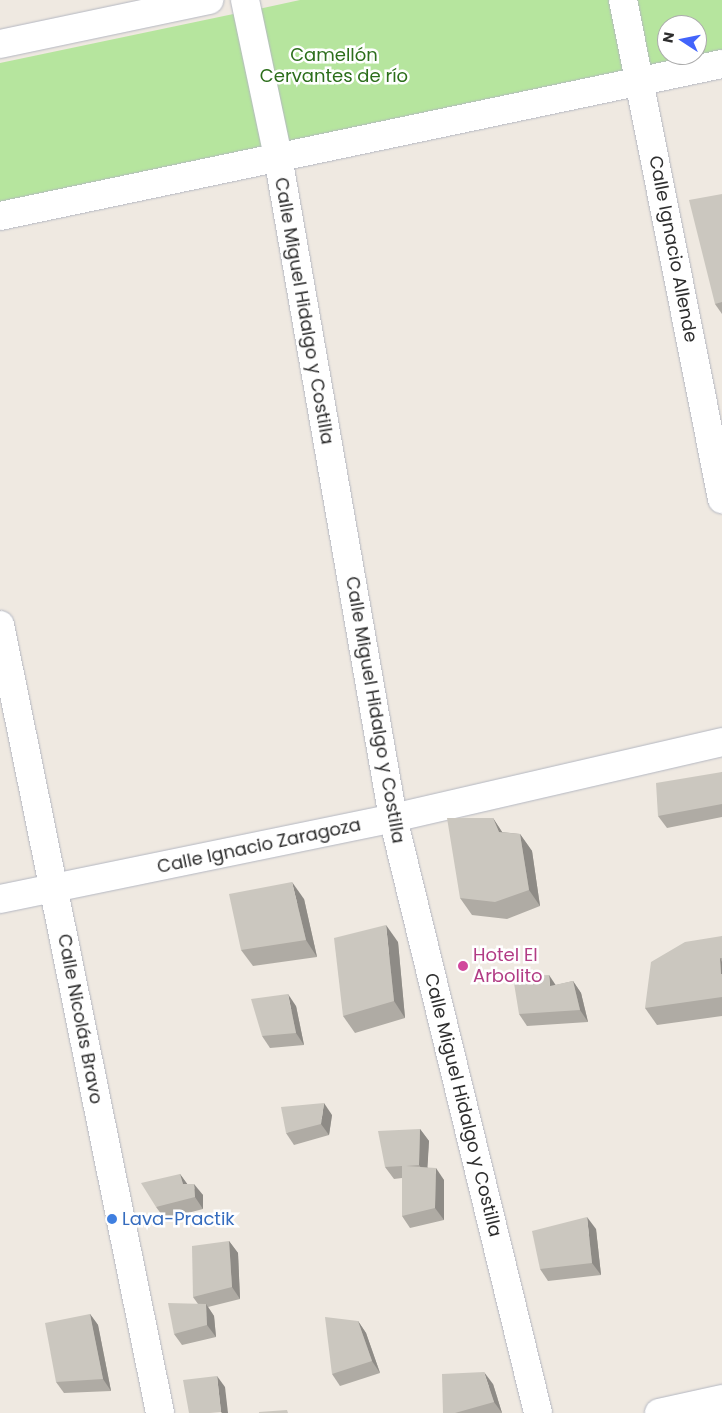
<!DOCTYPE html>
<html>
<head>
<meta charset="utf-8">
<style>
  body { margin:0 }
  #map { position:relative; width:722px; height:1413px; overflow:hidden; background:#efe9e1; font-family:Poppins,sans-serif }
  div>[style] { position:absolute }
  .green>* { inset:0; background:#b6e59e }
  .roads { filter:drop-shadow(0 0 1px #b4b7c1) drop-shadow(0 0 1px #b4b7c1) }
  .minor>* { height:28px; margin:-14px; padding:0 14px; transform-origin:14px; border-radius:14px; background:#fff }
  .wall>* { inset:0; background:#afaba4 }
  .shaded-wall>* { inset:0; background:#8e8b86 }
  .building>* { inset:0; background:#cbc7bf }
  .dots>* { width:14px; height:14px; translate:-50% -50%; box-sizing:border-box; border:2px solid #fff; border-radius:50% }
  span { translate:-50% -50%; white-space:nowrap; text-align:center; line-height:1.15; -webkit-text-stroke:5px #fff; paint-order:stroke }
  .park-label { font-size:18px; color:#2c6e1b }
  .street-label { font-size:18px; color:#2e2e2e }
  .hotel-label { font-size:18px; color:#b23c85 }
  .left { translate:0 -50%; text-align:left }
  .shop-label { font-size:18px; color:#366cbe }
  .north { position:absolute; left:657px; top:15px; width:50px; height:50px; box-sizing:border-box; background:#fff; border:1px solid #ababab; border-radius:50%; rotate:281deg; font-size:14px; font-weight:700; line-height:20px; text-align:center; color:#2e2e2e }
  .north::after { content:''; display:block; margin:auto; width:18px; height:22px; background:#4264fb; clip-path:polygon(50% 0,100% 100%,50% 72%,0 100%) }
</style>
</head>
<body>
<div id="map">
  <div class="green">
    <div style="clip-path:polygon(300px 0,615px 0,630px 75px,281px 146px,254px 10px)"></div>
    <div style="clip-path:polygon(evenodd,627px 0,722px 0,722px 55px,642px 72px,627px 0,667px 25px,697px 25px,697px 55px,667px 55px,667px 25px)"></div>
    <div style="clip-path:polygon(243px 12px,271px 149px,0 207px,0 63px)"></div>
  </div>
  <div class="roads">
    <div class="minor">
      <div style="left:245px;top:0;width:160px;rotate:78.1deg"></div>
      <div style="left:278px;top:157px;width:671px;rotate:80.13deg"></div>
      <div style="left:393px;top:818px;width:612px;rotate:76.3deg"></div>
      <div style="left:623px;top:0;width:509px;rotate:78.78deg"></div>
      <div style="left:0;top:44px;width:214px;rotate:-11.9deg"></div>
      <div style="left:0;top:216px;width:738px;rotate:-11.89deg"></div>
      <div style="left:0;top:625px;width:804px;rotate:78.52deg"></div>
      <div style="left:0;top:899px;width:401px;rotate:-11.6deg"></div>
      <div style="left:393px;top:818px;width:338px;rotate:-13deg"></div>
      <div style="left:659px;top:1413px;width:65px;rotate:-12.5deg"></div>
    </div>
  </div>
  <div class="wall">
    <div style="clip-path:polygon(722px 194px,722px 314px,715px 304px)"></div>
    <div style="clip-path:polygon(722px 772px,722px 817px,667px 828px,658px 816px)"></div>
    <div style="clip-path:polygon(493px 818px,502px 832px,520px 834px,532px 851px,540px 906px,507px 919px,472px 915px,460px 898px)"></div>
    <div style="clip-path:polygon(304px 899px,317px 957px,253px 966px,241px 950px)"></div>
    <div style="clip-path:polygon(722px 936px,722px 1016px,657px 1025px,645px 1008px)"></div>
    <div style="clip-path:polygon(398px 942px,405px 1018px,355px 1033px,343px 1016px)"></div>
    <div style="clip-path:polygon(573px 981px,581px 993px,588px 1022px,527px 1026px,519px 1014px,556px 985px)"></div>
    <div style="clip-path:polygon(296px 1006px,304px 1045px,270px 1048px,262px 1036px)"></div>
    <div style="clip-path:polygon(332px 1115px,329px 1135px,294px 1145px,286px 1133px)"></div>
    <div style="clip-path:polygon(420px 1129px,429px 1141px,427px 1167px,444px 1180px,444px 1220px,410px 1228px,402px 1216px,402px 1178px,394px 1179px,385px 1167px)"></div>
    <div style="clip-path:polygon(180px 1174px,187px 1184px,203px 1195px,203px 1209px,165px 1219px,156px 1207px)"></div>
    <div style="clip-path:polygon(596px 1229px,601px 1275px,548px 1281px,540px 1269px)"></div>
    <div style="clip-path:polygon(229px 1241px,238px 1253px,240px 1299px,208px 1307px,214px 1316px,216px 1337px,182px 1345px,174px 1334px,198px 1304px,193px 1297px)"></div>
    <div style="clip-path:polygon(90px 1314px,98px 1325px,111px 1391px,64px 1393px,56px 1382px)"></div>
    <div style="clip-path:polygon(358px 1321px,366px 1333px,380px 1373px,340px 1386px,332px 1374px)"></div>
    <div style="clip-path:polygon(493px 1384px,502px 1413px,443px 1413px)"></div>
  </div>
  <div class="shaded-wall">
    <div style="clip-path:polygon(493px 818px,504px 835px,499px 832px)"></div>
    <div style="clip-path:polygon(520px 834px,532px 851px,540px 906px,529px 890px)"></div>
    <div style="clip-path:polygon(292px 882px,304px 899px,317px 957px,306px 940px)"></div>
    <div style="clip-path:polygon(386px 925px,398px 942px,405px 1018px,394px 1001px)"></div>
    <div style="clip-path:polygon(720px 958px,722px 962px,722px 975px,721px 974px)"></div>
    <div style="clip-path:polygon(549px 975px,557px 987px,550px 986px)"></div>
    <div style="clip-path:polygon(573px 981px,581px 993px,588px 1022px,580px 1010px)"></div>
    <div style="clip-path:polygon(288px 994px,296px 1006px,304px 1045px,296px 1033px)"></div>
    <div style="clip-path:polygon(324px 1103px,332px 1115px,329px 1135px,321px 1124px)"></div>
    <div style="clip-path:polygon(420px 1129px,429px 1141px,427px 1176px,419px 1165px)"></div>
    <div style="clip-path:polygon(436px 1168px,444px 1180px,444px 1220px,435px 1208px)"></div>
    <div style="clip-path:polygon(180px 1174px,188px 1185px,183px 1184px)"></div>
    <div style="clip-path:polygon(194px 1184px,203px 1195px,203px 1209px,195px 1197px)"></div>
    <div style="clip-path:polygon(587px 1217px,596px 1229px,601px 1275px,592px 1263px)"></div>
    <div style="clip-path:polygon(229px 1241px,238px 1253px,240px 1299px,232px 1287px)"></div>
    <div style="clip-path:polygon(206px 1304px,214px 1316px,216px 1337px,207px 1325px)"></div>
    <div style="clip-path:polygon(90px 1314px,98px 1325px,111px 1391px,103px 1379px)"></div>
    <div style="clip-path:polygon(358px 1321px,366px 1333px,380px 1373px,372px 1361px)"></div>
    <div style="clip-path:polygon(484px 1372px,493px 1384px,502px 1413px,494px 1402px)"></div>
    <div style="clip-path:polygon(217px 1376px,225px 1387px,228px 1413px,222px 1413px,221px 1412px)"></div>
  </div>
  <div class="building">
    <div style="clip-path:polygon(722px 194px,722px 302px,715px 304px,689px 200px)"></div>
    <div style="clip-path:polygon(722px 772px,722px 804px,658px 816px,656px 783px)"></div>
    <div style="clip-path:polygon(447px 818px,493px 818px,499px 832px,520px 834px,529px 890px,495px 902px,460px 898px)"></div>
    <div style="clip-path:polygon(292px 882px,306px 940px,241px 950px,229px 894px)"></div>
    <div style="clip-path:polygon(386px 925px,394px 1001px,343px 1016px,334px 938px)"></div>
    <div style="clip-path:polygon(722px 936px,722px 958px,720px 958px,721px 974px,722px 974px,722px 997px,645px 1008px,651px 962px,685px 942px)"></div>
    <div style="clip-path:polygon(549px 975px,550px 986px,573px 981px,580px 1010px,519px 1014px,513px 977px)"></div>
    <div style="clip-path:polygon(288px 994px,296px 1033px,262px 1036px,251px 999px)"></div>
    <div style="clip-path:polygon(324px 1103px,321px 1124px,286px 1133px,281px 1107px)"></div>
    <div style="clip-path:polygon(420px 1129px,419px 1165px,406px 1166px,436px 1168px,435px 1208px,402px 1216px,402px 1166px,385px 1167px,378px 1131px)"></div>
    <div style="clip-path:polygon(180px 1174px,183px 1184px,194px 1184px,195px 1197px,156px 1207px,141px 1183px)"></div>
    <div style="clip-path:polygon(587px 1217px,592px 1263px,540px 1269px,532px 1231px)"></div>
    <div style="clip-path:polygon(229px 1241px,232px 1287px,193px 1297px,192px 1246px)"></div>
    <div style="clip-path:polygon(168px 1303px,206px 1304px,207px 1325px,174px 1334px)"></div>
    <div style="clip-path:polygon(90px 1314px,103px 1379px,56px 1382px,45px 1323px)"></div>
    <div style="clip-path:polygon(325px 1317px,358px 1321px,372px 1361px,332px 1374px)"></div>
    <div style="clip-path:polygon(484px 1372px,494px 1402px,455px 1413px,443px 1413px,442px 1374px)"></div>
    <div style="clip-path:polygon(217px 1376px,221px 1412px,210px 1413px,189px 1413px,183px 1380px)"></div>
    <div style="clip-path:polygon(287px 1410px,288px 1413px,259px 1413px,259px 1412px)"></div>
  </div>
  <div class="dots">
    <div style="left:463px;top:966px;background:#d1479c"></div>
    <div style="left:112px;top:1219px;background:#3f7fe0"></div>
  </div>
  <div class="park-label">
    <span style="left:334px;top:66px">Camellón<br>Cervantes de río</span>
  </div>
  <div class="street-label">
    <span style="left:673px;top:249px;rotate:79deg">Calle Ignacio Allende</span>
    <span style="left:304px;top:311px;rotate:80deg">Calle Miguel Hidalgo y Costilla</span>
    <span style="left:375px;top:710px;rotate:80deg">Calle Miguel Hidalgo y Costilla</span>
    <span style="left:259px;top:846px;rotate:-12deg">Calle Ignacio Zaragoza</span>
    <span style="left:80px;top:1019px;rotate:79deg">Calle Nicolás Bravo</span>
    <span style="left:463px;top:1105px;rotate:76deg">Calle Miguel Hidalgo y Costilla</span>
  </div>
  <div class="hotel-label">
    <span class="left" style="left:473px;top:966px">Hotel El<br>Arbolito</span>
  </div>
  <div class="shop-label">
    <span class="left" style="left:122px;top:1219px">Lava-Practik</span>
  </div>
  <div class="north">N</div>
</div>
</body>
</html>
